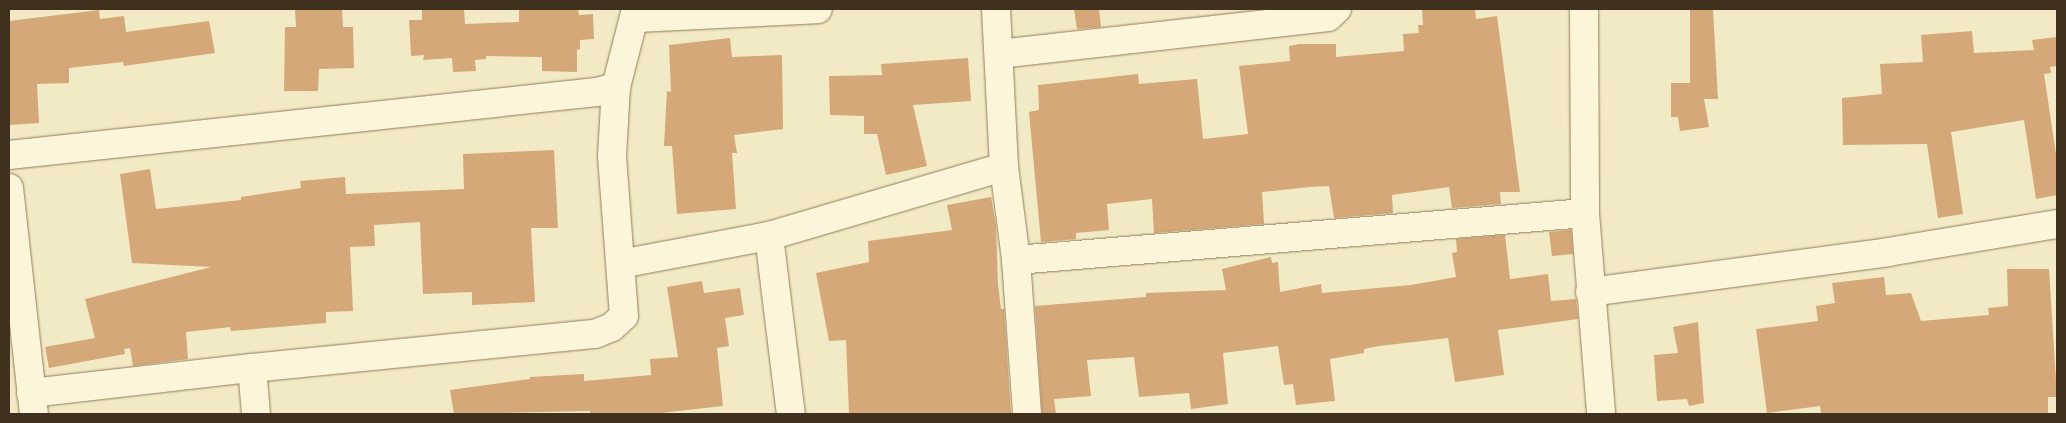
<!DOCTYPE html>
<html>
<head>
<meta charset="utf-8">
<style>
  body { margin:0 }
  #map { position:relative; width:2066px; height:423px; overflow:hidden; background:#f2eac5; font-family:"Source Serif 4",serif }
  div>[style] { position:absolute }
  .building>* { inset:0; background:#d4a878 }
  .roads { filter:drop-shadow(0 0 1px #907c59) drop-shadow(0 0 1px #907c59) }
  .street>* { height:28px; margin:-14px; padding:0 14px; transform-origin:14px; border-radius:14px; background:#fcf5da }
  span { translate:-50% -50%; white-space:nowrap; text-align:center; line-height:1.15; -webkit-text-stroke:4px #f9f2d6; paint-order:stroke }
  .frame { position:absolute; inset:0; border:10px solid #3f311e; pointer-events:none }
</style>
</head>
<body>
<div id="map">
  <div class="building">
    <div style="clip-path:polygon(295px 9px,342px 9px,343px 27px,353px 27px,354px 68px,319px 69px,318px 91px,284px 91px,285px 27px,296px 27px)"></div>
    <div style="clip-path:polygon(422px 9px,464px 9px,465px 24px,519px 22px,519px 9px,578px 9px,579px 15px,593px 14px,594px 39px,580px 40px,580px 49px,577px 50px,577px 72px,542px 71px,542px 57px,486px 56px,486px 59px,475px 60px,476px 71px,453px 72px,452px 58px,423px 60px,424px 55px,411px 56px,409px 20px,422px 20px)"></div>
    <div style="clip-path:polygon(1074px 9px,1099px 9px,1101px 27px,1077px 29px)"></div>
    <div style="clip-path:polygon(1422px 9px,1475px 9px,1476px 19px,1497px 16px,1520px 192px,1500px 192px,1501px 204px,1452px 208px,1449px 187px,1392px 195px,1393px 213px,1334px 218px,1329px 186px,1310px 187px,1262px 192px,1264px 224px,1154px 233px,1152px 199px,1107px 204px,1109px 230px,1076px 233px,1076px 239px,1041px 242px,1029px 112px,1039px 110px,1038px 85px,1138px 74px,1139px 84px,1197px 79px,1203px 139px,1248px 134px,1239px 66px,1290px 61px,1289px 46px,1300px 44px,1336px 44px,1336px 57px,1404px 51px,1403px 34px,1419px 33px,1418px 25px,1423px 25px)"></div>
    <div style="clip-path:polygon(1690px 9px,1713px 9px,1718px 99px,1704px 99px,1709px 127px,1680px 131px,1678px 117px,1671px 117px,1671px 83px,1690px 83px)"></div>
    <div style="clip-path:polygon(99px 10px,100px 19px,124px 16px,126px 32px,209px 21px,215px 53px,124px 66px,123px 62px,69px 68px,69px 83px,37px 84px,39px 123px,9px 125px,9px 21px)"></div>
    <div style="clip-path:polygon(1972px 31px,1974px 53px,2034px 50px,2032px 40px,2057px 37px,2057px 66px,2050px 67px,2051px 73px,2044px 74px,2057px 161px,2057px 195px,2036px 199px,2024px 120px,1951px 132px,1963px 214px,1938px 218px,1927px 144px,1843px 145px,1842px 98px,1882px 94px,1880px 64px,1923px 62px,1921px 35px)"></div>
    <div style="clip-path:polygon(730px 38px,732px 57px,782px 55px,783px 129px,734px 135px,737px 153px,732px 153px,736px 209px,677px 214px,672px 146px,664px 146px,667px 91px,671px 92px,669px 45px)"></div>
    <div style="clip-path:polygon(968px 58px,971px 101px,913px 105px,927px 166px,886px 175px,877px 134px,864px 134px,864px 116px,830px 115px,829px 76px,882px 75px,881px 64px)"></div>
    <div style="clip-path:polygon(554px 150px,558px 228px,531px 228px,535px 302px,472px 305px,472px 292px,423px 294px,420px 222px,374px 225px,375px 246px,350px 247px,353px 311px,326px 312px,326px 323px,231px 331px,230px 327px,186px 332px,188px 359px,133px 366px,130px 348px,124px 349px,125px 354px,49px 368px,45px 347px,95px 338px,85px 299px,211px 267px,132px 263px,120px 174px,150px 169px,156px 209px,241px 200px,241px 197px,301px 188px,300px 181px,345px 177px,346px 194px,464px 189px,463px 154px)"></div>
    <div style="clip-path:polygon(991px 197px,996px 226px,998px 284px,1001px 309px,1004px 309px,1011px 414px,849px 414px,846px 340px,829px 341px,816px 273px,869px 262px,868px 241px,952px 230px,947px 205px)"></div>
    <div style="clip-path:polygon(1571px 230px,1573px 254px,1552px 256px,1549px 232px)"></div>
    <div style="clip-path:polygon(1505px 235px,1510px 279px,1548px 274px,1551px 301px,1576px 299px,1578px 319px,1498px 330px,1504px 375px,1455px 382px,1448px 338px,1379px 346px,1364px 349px,1364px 353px,1330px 359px,1335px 401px,1296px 405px,1293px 384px,1284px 385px,1278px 346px,1223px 353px,1228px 404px,1191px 409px,1189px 393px,1139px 397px,1134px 357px,1087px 360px,1091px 396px,1054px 399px,1056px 414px,1042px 414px,1035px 306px,1146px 297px,1146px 293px,1226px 290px,1222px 269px,1271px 257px,1272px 263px,1278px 262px,1280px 292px,1321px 284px,1322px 293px,1411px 285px,1456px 277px,1452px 253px,1457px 252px,1456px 239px)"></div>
    <div style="clip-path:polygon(2007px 269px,2049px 269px,2057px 397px,2048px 397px,2048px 414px,1821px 414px,1820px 406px,1767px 413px,1756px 329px,1818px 321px,1816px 306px,1835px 303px,1832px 283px,1884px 277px,1886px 295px,1911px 293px,1921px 321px,1989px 315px,1988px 308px,2008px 306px)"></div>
    <div style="clip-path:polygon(702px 281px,704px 293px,740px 288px,744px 315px,725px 318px,729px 346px,717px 348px,723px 406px,652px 414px,590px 414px,590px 411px,454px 414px,450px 390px,530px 379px,530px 377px,584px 374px,584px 381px,651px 375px,650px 359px,678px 357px,667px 287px)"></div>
    <div style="clip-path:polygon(1698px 322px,1704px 403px,1689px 406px,1687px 399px,1657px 401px,1654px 355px,1678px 353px,1673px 327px)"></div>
  </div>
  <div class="roads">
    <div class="street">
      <div style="left:996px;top:9px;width:158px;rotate:87.1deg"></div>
      <div style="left:1004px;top:167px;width:94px;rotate:82.6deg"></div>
      <div style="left:1016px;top:260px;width:154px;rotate:85.9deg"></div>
      <div style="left:1584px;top:9px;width:204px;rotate:89.7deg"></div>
      <div style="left:1585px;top:213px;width:202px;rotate:85.4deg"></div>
      <div style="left:636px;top:18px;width:182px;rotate:-2.8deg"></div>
      <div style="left:999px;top:54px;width:331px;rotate:-6.4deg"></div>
      <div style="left:1328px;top:17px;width:12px;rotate:-42deg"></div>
      <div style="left:9px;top:155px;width:591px;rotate:-6.12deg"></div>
      <div style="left:597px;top:92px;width:20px;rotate:-15deg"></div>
      <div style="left:9px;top:188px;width:227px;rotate:83.7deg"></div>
      <div style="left:769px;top:236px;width:179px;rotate:83deg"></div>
      <div style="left:1016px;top:260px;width:571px;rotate:-4.72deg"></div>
      <div style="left:621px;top:264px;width:151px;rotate:-10.7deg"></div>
      <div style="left:769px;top:236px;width:245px;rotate:-16.4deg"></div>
      <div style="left:1590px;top:292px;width:301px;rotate:-7.6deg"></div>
      <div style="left:1888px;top:252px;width:171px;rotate:-9.4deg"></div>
      <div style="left:252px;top:368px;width:46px;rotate:85deg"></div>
      <div style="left:31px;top:393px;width:222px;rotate:-6.5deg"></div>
      <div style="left:252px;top:368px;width:345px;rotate:-5.7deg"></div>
      <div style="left:595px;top:334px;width:18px;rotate:-22deg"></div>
      <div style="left:612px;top:327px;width:16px;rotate:-43deg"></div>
      <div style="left:624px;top:316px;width:160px;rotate:-94.3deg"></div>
      <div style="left:612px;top:156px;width:69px;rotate:-86.7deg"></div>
      <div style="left:616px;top:87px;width:81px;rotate:-75.6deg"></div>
    </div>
  </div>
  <div class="frame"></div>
</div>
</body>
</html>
